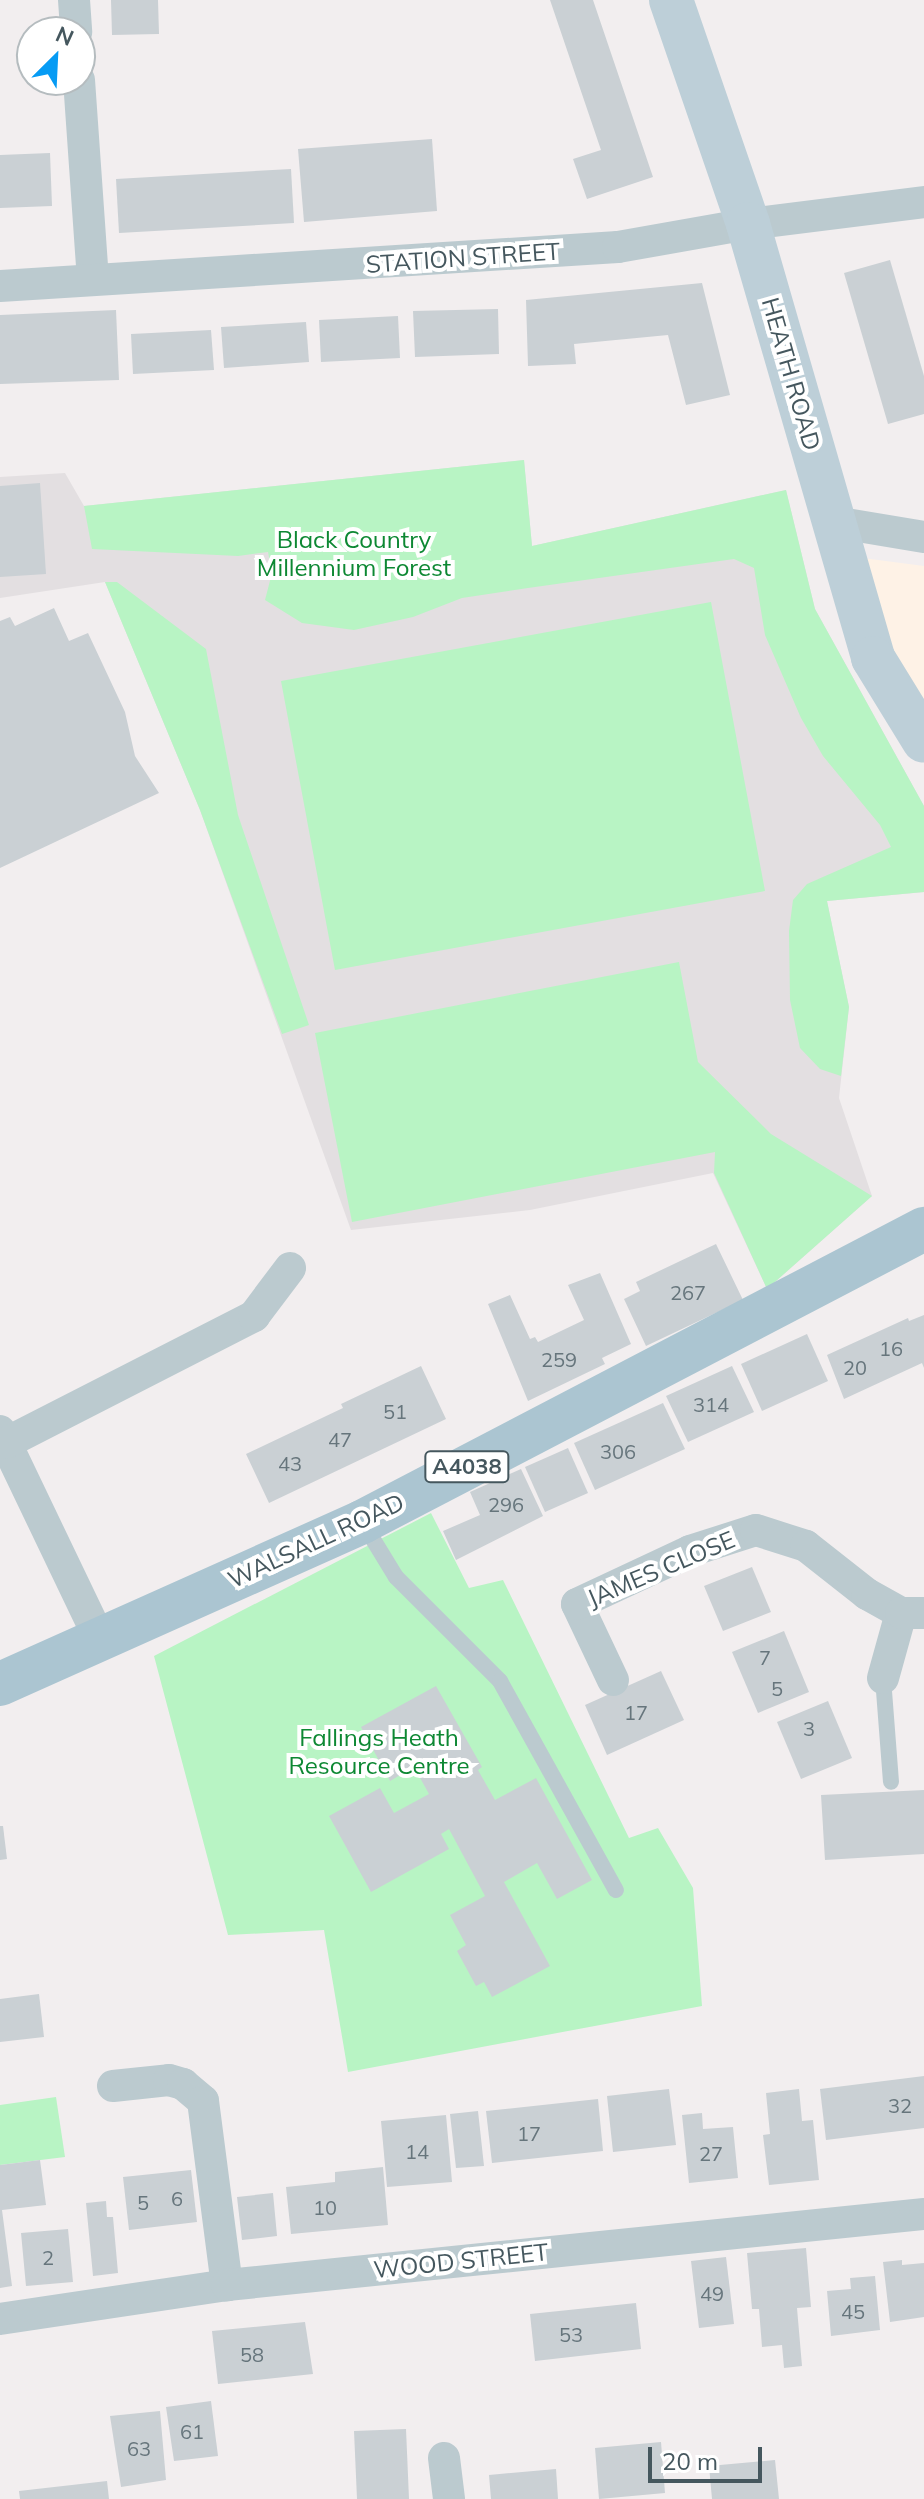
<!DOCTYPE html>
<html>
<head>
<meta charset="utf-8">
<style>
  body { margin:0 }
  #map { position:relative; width:924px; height:2499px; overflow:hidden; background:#f2eeef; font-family:Mulish,sans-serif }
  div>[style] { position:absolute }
  .commercial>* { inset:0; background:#fef2e6 }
  .education>* { inset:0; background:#e3dfe1 }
  .green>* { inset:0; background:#b8f4c4 }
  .building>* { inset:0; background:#cad0d4 }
  .lane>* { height:16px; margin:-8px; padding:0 8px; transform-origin:8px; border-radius:8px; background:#bbcacf }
  .street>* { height:32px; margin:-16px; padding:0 16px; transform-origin:16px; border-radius:16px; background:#bbcacf }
  .secondary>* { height:44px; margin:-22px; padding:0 22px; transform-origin:22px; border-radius:22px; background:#bdcfd8 }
  .primary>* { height:44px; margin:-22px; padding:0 22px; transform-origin:22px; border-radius:22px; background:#abc5d1 }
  span { translate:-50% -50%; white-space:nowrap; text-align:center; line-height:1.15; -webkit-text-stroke:8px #fff; paint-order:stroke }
  .number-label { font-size:20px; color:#66757c }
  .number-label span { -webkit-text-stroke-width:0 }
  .shield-label span { padding:2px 6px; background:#fff; border:2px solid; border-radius:6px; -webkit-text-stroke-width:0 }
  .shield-label { font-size:22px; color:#45575e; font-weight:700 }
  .street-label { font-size:24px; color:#45575e }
  .park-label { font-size:24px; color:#0d8833 }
  .north { position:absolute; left:16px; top:16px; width:80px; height:80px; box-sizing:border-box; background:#fff; border:2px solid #b5bcbf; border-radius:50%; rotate:24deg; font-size:22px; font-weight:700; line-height:32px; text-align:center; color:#45575e }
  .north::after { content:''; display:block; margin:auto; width:28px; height:36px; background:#069bf4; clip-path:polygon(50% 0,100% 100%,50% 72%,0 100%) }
  .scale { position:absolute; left:648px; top:2447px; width:114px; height:36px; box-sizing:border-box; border:4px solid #45575e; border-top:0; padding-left:10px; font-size:24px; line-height:28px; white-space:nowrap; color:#45575e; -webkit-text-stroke:6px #fff; paint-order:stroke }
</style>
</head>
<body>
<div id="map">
  <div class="commercial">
    <div style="clip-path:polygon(855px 557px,924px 566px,924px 718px,911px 696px)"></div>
  </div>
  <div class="education">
    <div style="clip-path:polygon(524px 460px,532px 546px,786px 490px,815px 609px,924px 806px,924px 892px,827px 901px,849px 1007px,839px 1098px,872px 1196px,767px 1289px,713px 1173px,530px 1210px,351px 1230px,200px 810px,105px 582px,0 598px,0 477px,65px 473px,84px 506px)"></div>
  </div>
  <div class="green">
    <div style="clip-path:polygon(524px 460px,532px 546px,786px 490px,815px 609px,924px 806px,924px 892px,827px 901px,849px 1007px,841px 1076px,820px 1069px,800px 1048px,790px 1000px,789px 931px,793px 900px,807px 884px,891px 847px,880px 825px,823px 756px,801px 718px,765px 635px,754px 568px,734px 559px,528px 588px,462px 598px,413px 617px,354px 630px,302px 623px,265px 600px,272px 573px,268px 552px,238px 556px,92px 549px,84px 506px)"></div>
    <div style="clip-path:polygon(105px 582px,117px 582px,206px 649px,238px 815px,309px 1025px,282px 1034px,200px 810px)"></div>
    <div style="clip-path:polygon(711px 602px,765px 891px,335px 970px,281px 681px)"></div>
    <div style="clip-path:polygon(679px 962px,698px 1062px,771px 1134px,872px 1196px,767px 1289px,714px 1173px,715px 1152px,352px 1222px,315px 1033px)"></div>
    <div style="clip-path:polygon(431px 1513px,469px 1588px,503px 1580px,629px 1838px,658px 1828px,693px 1888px,702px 2006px,348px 2072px,324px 1930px,228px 1935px,154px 1656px)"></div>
    <div style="clip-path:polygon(56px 2097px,65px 2157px,0 2165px,0 2105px)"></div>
  </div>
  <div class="building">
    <div style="clip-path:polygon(111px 0,158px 0,159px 34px,112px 35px)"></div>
    <div style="clip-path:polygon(550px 0,593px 0,653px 177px,587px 199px,573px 159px,601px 150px)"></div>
    <div style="clip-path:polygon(432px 139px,437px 211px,304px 222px,298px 149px)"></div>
    <div style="clip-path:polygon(50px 153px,52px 206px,0 208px,0 155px)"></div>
    <div style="clip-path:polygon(291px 169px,294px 223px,119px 233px,116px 179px)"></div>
    <div style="clip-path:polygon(890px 260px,924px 376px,924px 414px,888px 424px,844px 273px)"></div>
    <div style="clip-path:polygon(702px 283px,730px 395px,686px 405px,668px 335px,574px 344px,576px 364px,528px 366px,526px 300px)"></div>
    <div style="clip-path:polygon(498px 309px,499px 354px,415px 357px,413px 311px)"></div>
    <div style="clip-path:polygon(116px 310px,119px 380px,0 384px,0 315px)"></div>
    <div style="clip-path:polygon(398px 316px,400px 358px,321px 362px,319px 320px)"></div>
    <div style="clip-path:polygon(306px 322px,309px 362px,224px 368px,221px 327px)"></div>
    <div style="clip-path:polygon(211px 330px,214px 370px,133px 374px,131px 334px)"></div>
    <div style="clip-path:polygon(40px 483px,46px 574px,0 577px,0 486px)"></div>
    <div style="clip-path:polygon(54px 608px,69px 641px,88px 633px,125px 712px,135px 756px,159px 793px,0 868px,0 621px,10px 617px,15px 626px)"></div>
    <div style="clip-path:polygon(716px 1244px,743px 1300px,646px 1346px,624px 1299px,640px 1291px,636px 1282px)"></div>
    <div style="clip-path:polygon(600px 1273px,631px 1344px,602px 1358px,605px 1364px,528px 1401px,488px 1304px,510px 1295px,530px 1339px,535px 1337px,538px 1342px,584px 1320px,568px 1285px)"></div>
    <div style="clip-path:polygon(924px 1315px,924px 1368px,922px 1363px,844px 1399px,827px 1355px,908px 1318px,909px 1321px)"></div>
    <div style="clip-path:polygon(807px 1334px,828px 1381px,762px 1411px,741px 1364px)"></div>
    <div style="clip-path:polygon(421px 1366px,446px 1419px,269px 1503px,246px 1454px,343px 1408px,341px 1404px)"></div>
    <div style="clip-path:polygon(732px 1366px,754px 1412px,688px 1442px,666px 1396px)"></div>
    <div style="clip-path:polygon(663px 1403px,685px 1449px,595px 1490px,574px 1443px)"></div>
    <div style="clip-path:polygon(568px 1448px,588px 1493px,545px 1512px,525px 1467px)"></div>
    <div style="clip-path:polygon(521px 1469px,543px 1516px,456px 1560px,443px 1531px,480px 1515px,470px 1492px)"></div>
    <div style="clip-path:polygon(752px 1567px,771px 1612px,723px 1631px,704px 1586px)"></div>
    <div style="clip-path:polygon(784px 1631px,809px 1692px,758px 1713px,732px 1652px)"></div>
    <div style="clip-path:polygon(661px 1671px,684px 1720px,607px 1755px,585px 1705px)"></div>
    <div style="clip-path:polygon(436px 1686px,482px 1767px,478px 1770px,495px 1800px,536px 1778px,592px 1880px,557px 1899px,537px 1863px,504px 1882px,550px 1966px,492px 1997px,484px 1982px,476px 1986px,457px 1951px,466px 1945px,450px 1915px,485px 1896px,449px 1829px,441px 1834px,449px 1849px,371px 1892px,329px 1816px,380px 1788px,394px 1813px,429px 1794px,414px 1767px,390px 1781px,361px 1727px)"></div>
    <div style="clip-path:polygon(828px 1701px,852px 1758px,801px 1779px,777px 1722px)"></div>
    <div style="clip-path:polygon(924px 1790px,924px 1854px,825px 1860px,821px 1795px)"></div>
    <div style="clip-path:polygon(0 1826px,3px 1826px,7px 1859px,0 1860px)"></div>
    <div style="clip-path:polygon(39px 1994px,44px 2037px,0 2042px,0 1999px)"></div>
    <div style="clip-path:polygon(924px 2076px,924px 2128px,826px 2140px,820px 2089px)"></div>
    <div style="clip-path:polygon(669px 2089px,676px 2145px,613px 2152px,607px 2096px)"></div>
    <div style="clip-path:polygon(799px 2089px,802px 2121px,813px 2120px,819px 2180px,769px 2185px,763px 2135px,770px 2134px,766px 2093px)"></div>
    <div style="clip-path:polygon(598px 2099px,603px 2151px,492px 2163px,486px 2111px)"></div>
    <div style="clip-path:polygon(478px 2111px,484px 2166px,456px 2168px,450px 2114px)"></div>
    <div style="clip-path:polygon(702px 2113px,703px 2129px,733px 2127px,738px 2178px,689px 2183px,682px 2115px)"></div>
    <div style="clip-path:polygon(446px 2115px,452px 2182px,387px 2187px,381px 2121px)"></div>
    <div style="clip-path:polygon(40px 2160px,46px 2205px,2px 2210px,12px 2286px,0 2288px,0 2165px)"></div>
    <div style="clip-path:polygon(383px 2167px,388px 2225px,291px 2234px,286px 2187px,335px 2182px,335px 2172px)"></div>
    <div style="clip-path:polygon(191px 2170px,197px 2222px,129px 2230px,123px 2177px)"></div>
    <div style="clip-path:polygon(273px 2193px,277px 2236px,242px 2240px,237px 2197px)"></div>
    <div style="clip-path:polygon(106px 2201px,107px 2217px,113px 2217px,118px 2273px,93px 2276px,86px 2203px)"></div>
    <div style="clip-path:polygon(68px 2229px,73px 2282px,26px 2286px,21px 2233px)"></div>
    <div style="clip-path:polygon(806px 2248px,811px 2307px,797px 2308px,802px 2366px,784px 2368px,782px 2345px,762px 2347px,759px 2309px,752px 2309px,747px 2253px)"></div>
    <div style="clip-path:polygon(726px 2257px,734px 2324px,699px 2328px,691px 2261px)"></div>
    <div style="clip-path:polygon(902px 2260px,902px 2265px,924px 2263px,924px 2317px,890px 2322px,883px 2262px)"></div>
    <div style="clip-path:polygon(875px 2276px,880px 2330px,831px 2336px,827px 2291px,851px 2289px,850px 2278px)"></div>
    <div style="clip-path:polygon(636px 2303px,641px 2349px,535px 2361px,530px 2314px)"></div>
    <div style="clip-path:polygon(305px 2322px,313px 2374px,218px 2384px,212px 2331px)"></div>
    <div style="clip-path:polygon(211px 2401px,218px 2456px,174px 2461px,166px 2407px)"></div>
    <div style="clip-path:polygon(160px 2411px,166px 2480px,121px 2487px,110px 2416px)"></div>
    <div style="clip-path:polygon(406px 2429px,409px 2499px,357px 2499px,354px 2431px)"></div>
    <div style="clip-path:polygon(661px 2442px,665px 2493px,599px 2499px,595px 2448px)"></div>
    <div style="clip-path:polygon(775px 2460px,779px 2499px,712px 2499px,709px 2466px)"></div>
    <div style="clip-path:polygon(556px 2469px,558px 2499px,491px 2499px,489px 2475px)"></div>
    <div style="clip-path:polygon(107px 2481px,109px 2499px,20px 2499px,19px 2491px)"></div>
  </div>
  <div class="lane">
    <div style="left:363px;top:1523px;width:63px;rotate:58.6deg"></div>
    <div style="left:396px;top:1577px;width:147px;rotate:45deg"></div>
    <div style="left:500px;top:1681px;width:239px;rotate:61deg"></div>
    <div style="left:883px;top:1678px;width:104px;rotate:85.6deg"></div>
  </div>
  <div class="street">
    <div style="left:74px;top:0;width:32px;rotate:86deg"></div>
    <div style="left:79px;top:80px;width:200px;rotate:86deg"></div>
    <div style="left:0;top:286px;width:619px;rotate:-3.61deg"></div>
    <div style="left:618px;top:247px;width:132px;rotate:-10deg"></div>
    <div style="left:748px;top:224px;width:177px;rotate:-7.1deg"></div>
    <div style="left:834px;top:522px;width:91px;rotate:9.5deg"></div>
    <div style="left:0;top:1431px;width:234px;rotate:64.4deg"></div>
    <div style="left:6px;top:1443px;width:279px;rotate:-27.1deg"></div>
    <div style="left:254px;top:1316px;width:60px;rotate:-53.1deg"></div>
    <div style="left:883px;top:1678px;width:67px;rotate:-74.5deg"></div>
    <div style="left:613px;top:1680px;width:84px;rotate:-115.3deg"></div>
    <div style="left:577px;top:1604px;width:125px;rotate:-25.1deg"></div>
    <div style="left:690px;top:1551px;width:69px;rotate:-17.7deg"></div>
    <div style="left:756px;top:1530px;width:52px;rotate:17.7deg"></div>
    <div style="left:806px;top:1546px;width:78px;rotate:38.2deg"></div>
    <div style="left:867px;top:1594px;width:39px;rotate:29deg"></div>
    <div style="left:901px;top:1613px;width:23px"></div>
    <div style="left:113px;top:2086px;width:56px;rotate:-6.1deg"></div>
    <div style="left:169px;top:2080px;width:15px;rotate:16deg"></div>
    <div style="left:183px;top:2084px;width:26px;rotate:40deg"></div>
    <div style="left:203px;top:2101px;width:186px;rotate:82.6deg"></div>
    <div style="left:0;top:2319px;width:230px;rotate:-8.5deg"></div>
    <div style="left:227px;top:2285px;width:701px;rotate:-5.82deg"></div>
    <div style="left:444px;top:2458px;width:41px;rotate:83deg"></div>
  </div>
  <div class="secondary">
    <div style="left:671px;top:0;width:237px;rotate:71deg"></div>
    <div style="left:748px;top:224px;width:452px;rotate:73.9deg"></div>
    <div style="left:873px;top:658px;width:97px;rotate:58.4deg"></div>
  </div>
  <div class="primary">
    <div style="left:0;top:1684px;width:397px;rotate:-24.1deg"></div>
    <div style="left:362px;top:1522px;width:634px;rotate:-27.54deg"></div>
  </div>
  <div class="number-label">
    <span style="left:688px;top:1292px">267</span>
    <span style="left:891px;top:1348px">16</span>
    <span style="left:559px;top:1359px">259</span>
    <span style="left:855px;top:1367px">20</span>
    <span style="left:711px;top:1404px">314</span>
    <span style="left:395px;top:1411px">51</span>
    <span style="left:340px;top:1439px">47</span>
    <span style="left:618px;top:1451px">306</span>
    <span style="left:290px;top:1463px">43</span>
    <span style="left:506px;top:1504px">296</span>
    <span style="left:765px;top:1657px">7</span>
    <span style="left:777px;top:1688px">5</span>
    <span style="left:636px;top:1712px">17</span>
    <span style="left:809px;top:1728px">3</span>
    <span style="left:900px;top:2105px">32</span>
    <span style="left:529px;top:2133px">17</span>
    <span style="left:417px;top:2151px">14</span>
    <span style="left:711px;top:2153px">27</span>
    <span style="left:177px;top:2198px">6</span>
    <span style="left:143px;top:2202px">5</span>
    <span style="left:325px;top:2207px">10</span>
    <span style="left:48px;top:2257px">2</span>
    <span style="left:712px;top:2293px">49</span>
    <span style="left:853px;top:2311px">45</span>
    <span style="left:571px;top:2334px">53</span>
    <span style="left:252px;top:2354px">58</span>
    <span style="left:192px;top:2431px">61</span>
    <span style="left:139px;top:2448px">63</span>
  </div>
  <div class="shield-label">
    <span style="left:467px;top:1467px">A4038</span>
  </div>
  <div class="street-label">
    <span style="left:463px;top:258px;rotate:-4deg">STATION STREET</span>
    <span style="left:791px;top:374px;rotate:74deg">HEATH ROAD</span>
    <span style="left:316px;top:1541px;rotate:-25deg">WALSALL ROAD</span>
    <span style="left:661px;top:1569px;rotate:-23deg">JAMES CLOSE</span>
    <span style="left:461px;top:2261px;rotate:-6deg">WOOD STREET</span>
  </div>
  <div class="park-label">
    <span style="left:354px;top:554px">Black Country<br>Millennium Forest</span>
    <span style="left:379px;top:1752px">Fallings Heath<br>Resource Centre</span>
  </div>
  <div class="north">N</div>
  <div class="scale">20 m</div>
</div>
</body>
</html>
